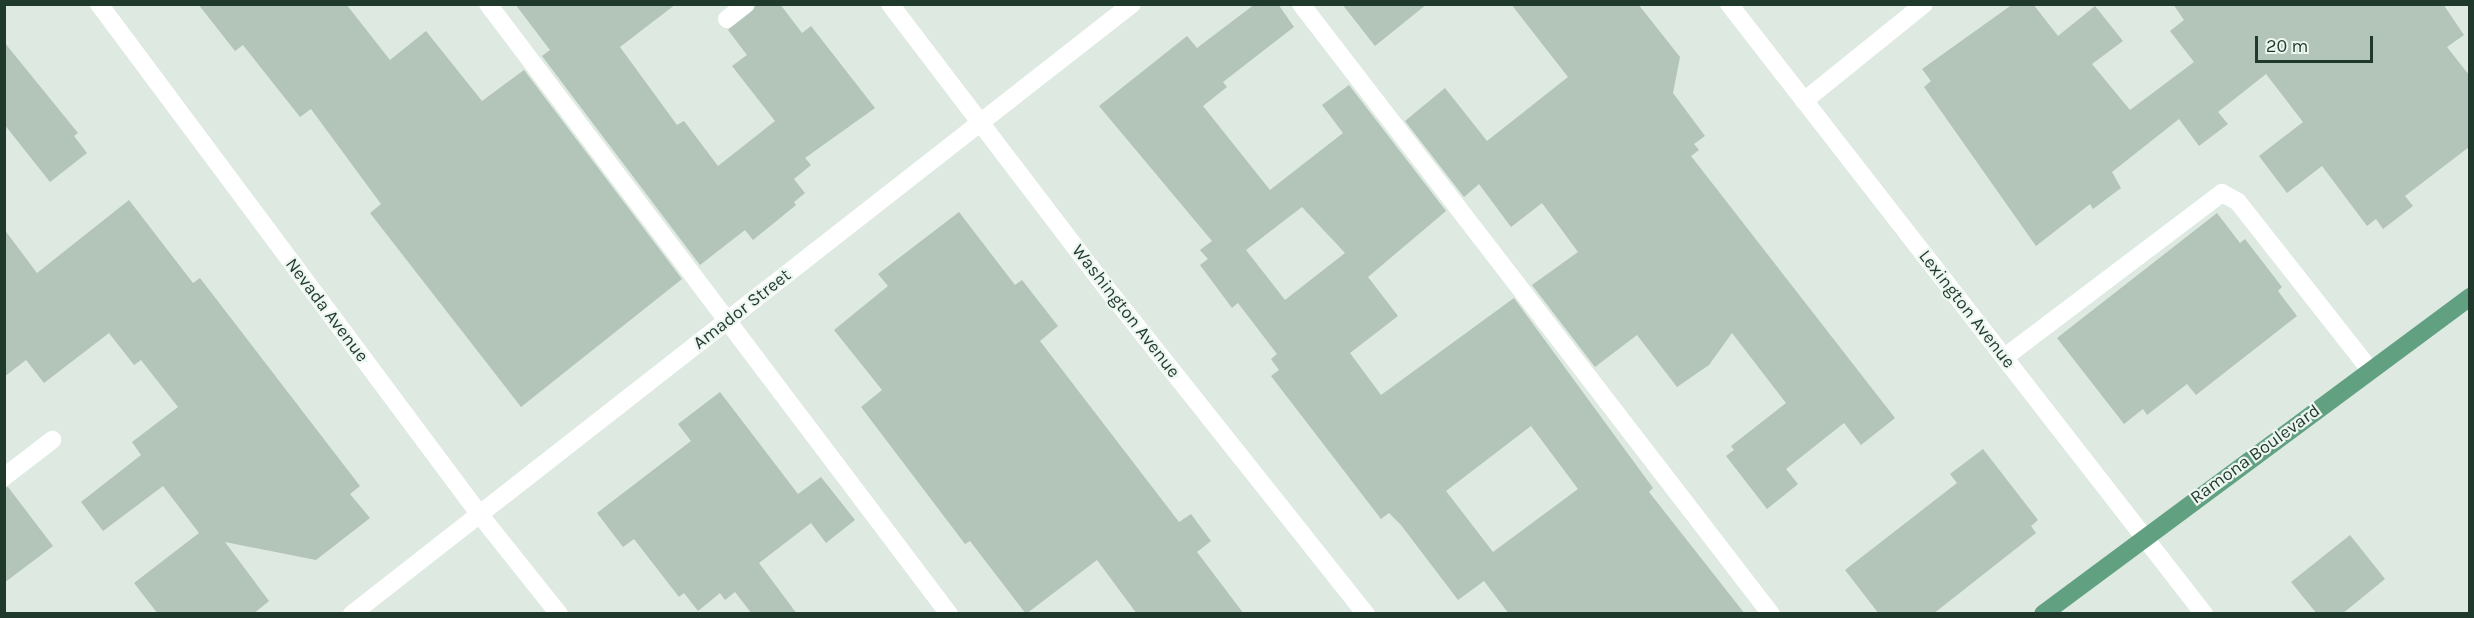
<!DOCTYPE html>
<html>
<head>
<meta charset="utf-8">
<style>
  body { margin:0 }
  #map { position:relative; width:2474px; height:618px; overflow:hidden; background:#dde9e1; font-family:Karla,sans-serif }
  div>[style] { position:absolute }
  .building>* { inset:0; background:#b3c4b9 }
  .minor>* { height:18px; margin:-9px; padding:0 9px; transform-origin:9px; border-radius:9px; background:#fff }
  .major>* { height:18px; margin:-9px; padding:0 9px; transform-origin:9px; border-radius:9px; background:#61a080 }
  span { translate:-50% -50%; white-space:nowrap; text-align:center; line-height:1.15; -webkit-text-stroke:4.5px #edf6f0; paint-order:stroke }
  .street-label { font-size:18px; color:#1f392c }
  .frame { position:absolute; inset:0; border:6px solid #1f392c; pointer-events:none }
  .scale { position:absolute; left:2255px; top:36px; width:118px; height:27px; box-sizing:border-box; border:3px solid #1f392c; border-top:0; padding-left:8px; font-size:18px; line-height:21px; white-space:nowrap; color:#1f392c; -webkit-text-stroke:4px #edf6f0; paint-order:stroke }
</style>
</head>
<body>
<div id="map">
  <div class="building">
    <div style="clip-path:polygon(198px 4px,346px 4px,390px 60px,426px 31px,482px 101px,524px 70px,682px 279px,521px 407px,370px 213px,381px 204px,311px 109px,300px 117px,243px 45px,235px 51px)"></div>
    <div style="clip-path:polygon(515px 4px,676px 4px,620px 47px,677px 125px,684px 121px,718px 166px,775px 121px,732px 66px,747px 55px,728px 30px,757px 4px,780px 4px,802px 33px,811px 26px,875px 108px,805px 158px,811px 165px,794px 179px,805px 193px,794px 202px,796px 205px,753px 240px,745px 230px,700px 265px,542px 56px,550px 50px)"></div>
    <div style="clip-path:polygon(evenodd,1255px 4px,1278px 4px,1294px 27px,1223px 82px,1227px 87px,1203px 106px,1270px 190px,1343px 133px,1322px 105px,1349px 85px,1446px 211px,1368px 277px,1398px 316px,1350px 353px,1381px 395px,1514px 298px,1653px 488px,1649px 492px,1745px 614px,1509px 614px,1484px 581px,1458px 600px,1401px 525px,1389px 513px,1381px 519px,1271px 376px,1279px 370px,1271px 359px,1277px 354px,1238px 303px,1232px 308px,1200px 265px,1208px 259px,1200px 250px,1212px 241px,1099px 106px,1187px 36px,1197px 48px,1255px 4px,1302px 207px,1345px 253px,1285px 300px,1246px 250px,1302px 207px,1255px 4px,1531px 426px,1578px 489px,1493px 552px,1446px 491px,1531px 426px)"></div>
    <div style="clip-path:polygon(1342px 4px,1427px 4px,1375px 46px)"></div>
    <div style="clip-path:polygon(1511px 4px,1638px 4px,1680px 57px,1673px 93px,1705px 136px,1694px 144px,1699px 150px,1691px 156px,1895px 418px,1861px 445px,1844px 423px,1786px 469px,1798px 484px,1767px 509px,1726px 456px,1734px 450px,1731px 446px,1786px 403px,1732px 333px,1709px 365px,1677px 387px,1637px 335px,1595px 367px,1532px 285px,1578px 252px,1542px 203px,1511px 227px,1479px 184px,1464px 197px,1405px 121px,1445px 88px,1487px 141px,1568px 77px)"></div>
    <div style="clip-path:polygon(2013px 4px,2033px 4px,2058px 36px,2095px 6px,2123px 41px,2092px 64px,2130px 110px,2194px 62px,2170px 31px,2184px 20px,2173px 4px,2443px 4px,2464px 35px,2447px 47px,2469px 75px,2469px 147px,2405px 196px,2413px 206px,2383px 229px,2376px 219px,2367px 226px,2322px 166px,2287px 193px,2259px 156px,2303px 122px,2266px 74px,2218px 112px,2228px 124px,2199px 146px,2179px 119px,2112px 172px,2121px 188px,2093px 209px,2090px 204px,2036px 246px,1924px 87px,1931px 81px,1922px 69px)"></div>
    <div style="clip-path:polygon(4px 42px,78px 133px,74px 136px,87px 153px,50px 182px,4px 124px)"></div>
    <div style="clip-path:polygon(129px 200px,193px 283px,200px 278px,360px 486px,350px 494px,370px 518px,316px 560px,225px 542px,269px 601px,253px 614px,158px 614px,134px 583px,199px 533px,163px 486px,103px 531px,81px 502px,141px 455px,132px 442px,178px 407px,141px 360px,134px 365px,109px 333px,44px 383px,26px 360px,4px 377px,4px 229px,37px 273px)"></div>
    <div style="clip-path:polygon(959px 212px,1015px 285px,1022px 280px,1058px 326px,1040px 341px,1179px 522px,1191px 514px,1211px 541px,1197px 552px,1244px 614px,1137px 614px,1097px 560px,1026px 614px,970px 541px,965px 544px,861px 407px,882px 390px,834px 330px,888px 286px,878px 274px)"></div>
    <div style="clip-path:polygon(2217px 213px,2240px 243px,2245px 239px,2282px 287px,2278px 291px,2297px 316px,2196px 395px,2187px 384px,2147px 415px,2143px 409px,2124px 424px,2057px 338px)"></div>
    <div style="clip-path:polygon(720px 392px,798px 494px,821px 477px,855px 520px,826px 543px,811px 523px,759px 563px,797px 614px,752px 614px,735px 592px,725px 600px,720px 593px,698px 611px,684px 593px,679px 597px,634px 539px,623px 547px,597px 513px,691px 441px,678px 424px)"></div>
    <div style="clip-path:polygon(1983px 449px,2038px 520px,2031px 526px,2036px 533px,1933px 614px,1879px 614px,1845px 570px,1957px 483px,1950px 474px)"></div>
    <div style="clip-path:polygon(8px 487px,53px 546px,4px 583px,4px 488px)"></div>
    <div style="clip-path:polygon(2350px 535px,2385px 579px,2342px 614px,2317px 614px,2291px 582px)"></div>
  </div>
  <div class="minor">
    <div style="left:99px;top:4px;width:637px;rotate:53.29deg"></div>
    <div style="left:480px;top:515px;width:127px;rotate:51.4deg"></div>
    <div style="left:488px;top:4px;width:765px;rotate:52.92deg"></div>
    <div style="left:890px;top:4px;width:366px;rotate:52.7deg"></div>
    <div style="left:1112px;top:295px;width:408px;rotate:51.5deg"></div>
    <div style="left:1301px;top:4px;width:770px;rotate:52.39deg"></div>
    <div style="left:1729px;top:4px;width:773px;rotate:52.09deg"></div>
    <div style="left:727px;top:19px;width:24px;rotate:-38deg"></div>
    <div style="left:1804px;top:101px;width:154px;rotate:-38.9deg"></div>
    <div style="left:2005px;top:357px;width:272px;rotate:-37.1deg"></div>
    <div style="left:2222px;top:193px;width:18px;rotate:29deg"></div>
    <div style="left:2238px;top:202px;width:214px;rotate:51.8deg"></div>
    <div style="left:4px;top:477px;width:61px;rotate:-37.6deg"></div>
    <div style="left:352px;top:614px;width:990px;rotate:-38.03deg"></div>
  </div>
  <div class="major">
    <div style="left:2043px;top:614px;width:532px;rotate:-36.59deg"></div>
  </div>
  <div class="street-label">
    <span style="left:742px;top:309px;rotate:-38deg">Amador Street</span>
    <span style="left:1967px;top:309px;rotate:52deg">Lexington Avenue</span>
    <span style="left:327px;top:310px;rotate:53deg">Nevada Avenue</span>
    <span style="left:1126px;top:311px;rotate:52deg">Washington Avenue</span>
    <span style="left:2255px;top:454px;rotate:-36deg">Ramona Boulevard</span>
  </div>
  <div class="frame"></div>
  <div class="scale">20 m</div>
</div>
</body>
</html>
